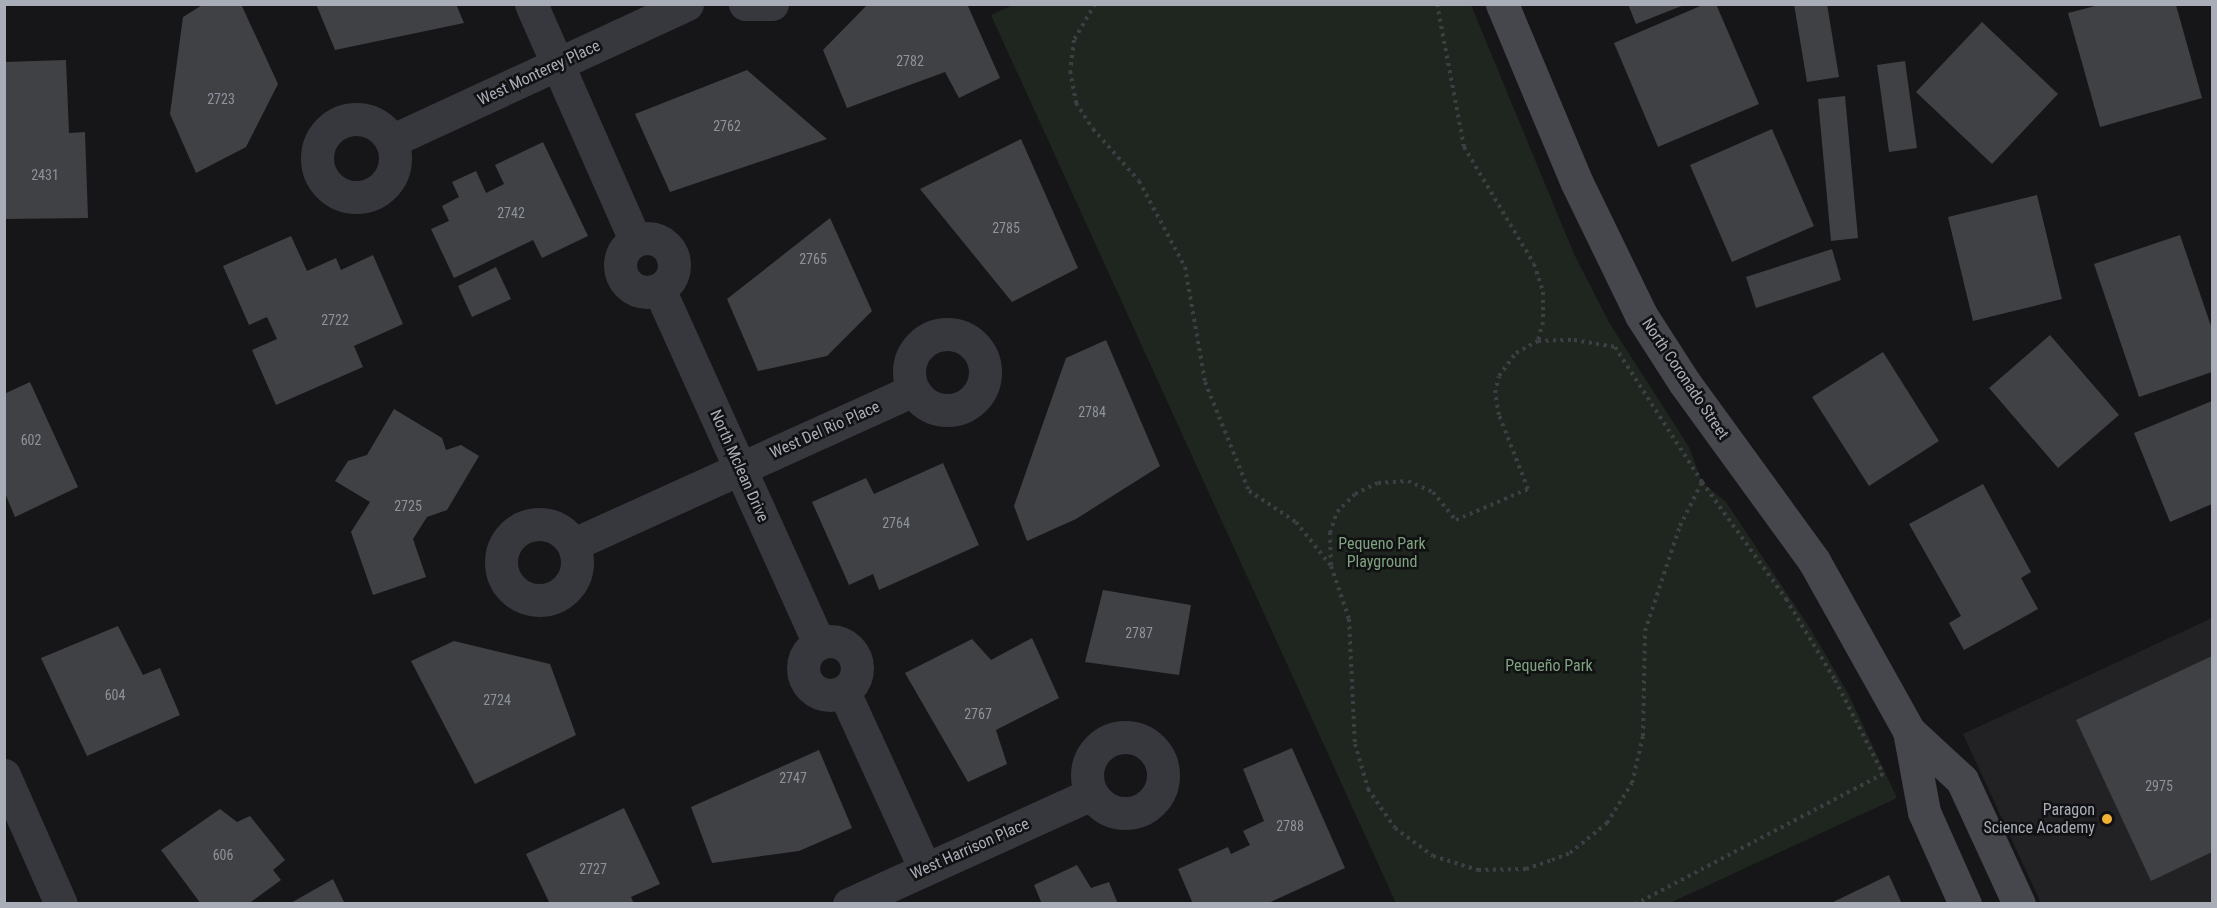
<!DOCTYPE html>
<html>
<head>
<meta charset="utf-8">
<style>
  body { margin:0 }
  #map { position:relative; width:2217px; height:908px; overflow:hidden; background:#161618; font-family:"Roboto Condensed",sans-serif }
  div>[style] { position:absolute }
  .built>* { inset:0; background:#222225 }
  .green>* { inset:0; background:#1e261f }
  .building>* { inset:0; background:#404145 }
  .path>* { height:4px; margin-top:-2px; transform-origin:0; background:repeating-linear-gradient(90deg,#3d3f44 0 3px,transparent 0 7.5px) }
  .street>* { height:33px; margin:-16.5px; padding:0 16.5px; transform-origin:16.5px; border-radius:16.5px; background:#37383d }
  .street>.ring { margin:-16.5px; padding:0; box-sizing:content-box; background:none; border:33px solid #37383d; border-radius:50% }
  .secondary>* { height:33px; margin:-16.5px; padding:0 16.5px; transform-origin:16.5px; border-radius:16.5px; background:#45474d }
  .dots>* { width:16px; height:16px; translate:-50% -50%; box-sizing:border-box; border:3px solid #111113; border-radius:50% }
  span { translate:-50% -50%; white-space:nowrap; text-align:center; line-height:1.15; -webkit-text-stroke:5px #111113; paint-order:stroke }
  .number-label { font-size:14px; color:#8e929b }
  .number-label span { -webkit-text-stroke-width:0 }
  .street-label { font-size:16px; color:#a8adb8 }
  .park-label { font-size:16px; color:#7fa381 }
  .poi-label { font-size:16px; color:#a8adb8 }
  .right { translate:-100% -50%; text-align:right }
  .frame { position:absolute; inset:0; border:6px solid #a8adb8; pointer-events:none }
</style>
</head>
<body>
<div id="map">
  <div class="built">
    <div style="clip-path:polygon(2212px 618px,2212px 903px,2041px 903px,1963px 734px)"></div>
  </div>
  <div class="green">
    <div style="clip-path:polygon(1013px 5px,1471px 5px,1574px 254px,1610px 324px,1689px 447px,1702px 482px,1726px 502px,1810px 628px,1849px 695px,1897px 798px,1670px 903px,1396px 903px,991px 15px)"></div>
  </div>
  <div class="building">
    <div style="clip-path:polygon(204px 4px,241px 4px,278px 84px,246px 147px,196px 173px,170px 114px,183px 17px)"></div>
    <div style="clip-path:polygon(316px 4px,456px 4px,464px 23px,335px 50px)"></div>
    <div style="clip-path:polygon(868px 4px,967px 4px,1000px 78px,959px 98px,945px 72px,847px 108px,823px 50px)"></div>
    <div style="clip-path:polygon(1628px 4px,1684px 4px,1684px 5px,1636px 24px)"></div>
    <div style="clip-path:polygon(1705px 4px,1716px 4px,1759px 104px,1658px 147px,1614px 43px)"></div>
    <div style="clip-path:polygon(1794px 4px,1827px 4px,1839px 77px,1807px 82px)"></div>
    <div style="clip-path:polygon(2099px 5px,2176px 5px,2202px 98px,2100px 127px,2068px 13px)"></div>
    <div style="clip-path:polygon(1982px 22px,2058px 94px,1992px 164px,1916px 92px)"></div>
    <div style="clip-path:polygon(66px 60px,69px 133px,85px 132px,88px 218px,4px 219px,4px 62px)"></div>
    <div style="clip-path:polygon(1905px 61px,1917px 148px,1889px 152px,1877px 65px)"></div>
    <div style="clip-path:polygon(747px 70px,827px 139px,670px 192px,635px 114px)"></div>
    <div style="clip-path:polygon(1845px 96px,1858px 238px,1831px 241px,1818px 99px)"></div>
    <div style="clip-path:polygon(1772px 129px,1814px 226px,1732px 262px,1690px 165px)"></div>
    <div style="clip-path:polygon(1021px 139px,1078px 268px,1012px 302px,920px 189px)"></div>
    <div style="clip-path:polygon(543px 142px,588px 236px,542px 258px,533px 240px,454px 278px,431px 229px,449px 221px,442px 206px,459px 197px,452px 182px,476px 171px,486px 193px,504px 184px,495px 165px)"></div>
    <div style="clip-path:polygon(2037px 195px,2062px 299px,1973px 321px,1948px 217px)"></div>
    <div style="clip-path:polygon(830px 218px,872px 311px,827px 356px,758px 371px,727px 299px)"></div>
    <div style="clip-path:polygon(2180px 235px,2212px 329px,2212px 372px,2139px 397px,2094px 264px)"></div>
    <div style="clip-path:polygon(291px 236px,307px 271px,336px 258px,341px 270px,373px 255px,403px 324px,354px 346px,363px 367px,276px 405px,252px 350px,277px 339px,267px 317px,249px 325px,223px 266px)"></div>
    <div style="clip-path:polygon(1832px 249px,1841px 280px,1756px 308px,1746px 277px)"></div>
    <div style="clip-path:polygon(496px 267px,511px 299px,472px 317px,458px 286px)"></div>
    <div style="clip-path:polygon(2050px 335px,2119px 415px,2058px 468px,1989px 388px)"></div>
    <div style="clip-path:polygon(1106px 340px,1160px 466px,1076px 519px,1027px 541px,1014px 506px,1066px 358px)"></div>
    <div style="clip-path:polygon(1883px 352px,1939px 441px,1869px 486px,1812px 397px)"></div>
    <div style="clip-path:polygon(30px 382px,78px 487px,15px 517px,4px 491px,4px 394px)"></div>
    <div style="clip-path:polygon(2212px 401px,2212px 504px,2170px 522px,2134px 433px)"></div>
    <div style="clip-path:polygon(394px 409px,442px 438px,446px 450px,461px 445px,479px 456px,447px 510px,427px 517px,413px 539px,426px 577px,373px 595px,351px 532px,370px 502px,335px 481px,348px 461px,367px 455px)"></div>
    <div style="clip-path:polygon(943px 463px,979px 545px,879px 590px,873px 574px,849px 585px,812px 502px,866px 478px,874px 494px)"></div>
    <div style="clip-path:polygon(1983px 484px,2031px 572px,2021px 578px,2038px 609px,1964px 650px,1949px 623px,1961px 616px,1909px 524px)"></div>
    <div style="clip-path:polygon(1103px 590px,1191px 605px,1179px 675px,1085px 662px)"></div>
    <div style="clip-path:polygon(118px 626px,143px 675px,160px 668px,180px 715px,87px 756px,41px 658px)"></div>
    <div style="clip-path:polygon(1032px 638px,1059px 698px,996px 730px,1007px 764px,968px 782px,905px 673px,972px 639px,991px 660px)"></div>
    <div style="clip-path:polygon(454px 641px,550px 664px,576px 735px,475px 784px,411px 661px)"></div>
    <div style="clip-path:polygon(2212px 656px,2212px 852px,2151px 881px,2076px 720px)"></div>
    <div style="clip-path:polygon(1292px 748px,1345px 868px,1266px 904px,1193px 904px,1178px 869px,1228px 847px,1231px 854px,1250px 845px,1243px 831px,1264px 821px,1243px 769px)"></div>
    <div style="clip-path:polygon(819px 750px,852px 828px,799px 851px,712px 863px,691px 807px)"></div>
    <div style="clip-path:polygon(624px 808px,660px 884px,631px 897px,634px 904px,550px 904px,526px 854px)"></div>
    <div style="clip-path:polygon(220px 809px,237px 822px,250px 816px,285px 860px,273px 870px,281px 880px,248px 904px,201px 904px,161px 850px)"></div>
    <div style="clip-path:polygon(1077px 865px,1091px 888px,1109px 882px,1118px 904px,1042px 904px,1034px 885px)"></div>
    <div style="clip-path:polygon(1889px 875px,1902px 904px,1829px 904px)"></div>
    <div style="clip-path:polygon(333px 879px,345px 904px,289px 904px)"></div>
  </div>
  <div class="path">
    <div style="left:1095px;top:4px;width:42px;rotate:120.3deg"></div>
    <div style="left:1074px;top:40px;width:31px;rotate:97deg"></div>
    <div style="left:1070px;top:71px;width:33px;rotate:79deg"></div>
    <div style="left:1076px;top:103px;width:31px;rotate:57deg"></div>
    <div style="left:1093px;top:129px;width:69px;rotate:48.5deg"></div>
    <div style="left:1139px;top:181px;width:98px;rotate:61.9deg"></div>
    <div style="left:1185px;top:267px;width:117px;rotate:80.1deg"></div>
    <div style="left:1205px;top:382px;width:118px;rotate:68deg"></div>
    <div style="left:1249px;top:491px;width:56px;rotate:33.4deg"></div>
    <div style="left:1296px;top:522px;width:56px;rotate:51.5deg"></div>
    <div style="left:1331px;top:566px;width:56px;rotate:71.2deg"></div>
    <div style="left:1349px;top:619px;width:125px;rotate:87.3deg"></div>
    <div style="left:1355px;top:744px;width:47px;rotate:73.9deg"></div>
    <div style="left:1368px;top:789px;width:47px;rotate:55.3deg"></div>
    <div style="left:1395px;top:828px;width:47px;rotate:36.4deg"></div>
    <div style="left:1433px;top:856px;width:47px;rotate:17.3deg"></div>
    <div style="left:1478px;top:870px;width:48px;rotate:-1.2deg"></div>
    <div style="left:1526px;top:869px;width:28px;rotate:-19deg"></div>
    <div style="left:1552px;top:860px;width:19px;rotate:-21deg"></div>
    <div style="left:1570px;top:853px;width:48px;rotate:-39deg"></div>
    <div style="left:1607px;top:823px;width:47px;rotate:-58deg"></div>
    <div style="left:1632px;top:783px;width:48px;rotate:-76.8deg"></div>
    <div style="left:1643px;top:736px;width:105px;rotate:-88.9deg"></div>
    <div style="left:1645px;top:631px;width:111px;rotate:-71.6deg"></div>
    <div style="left:1680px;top:526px;width:49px;rotate:-63.4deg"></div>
    <div style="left:1437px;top:4px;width:146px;rotate:79.3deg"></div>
    <div style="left:1464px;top:147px;width:136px;rotate:59.1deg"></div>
    <div style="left:1534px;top:264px;width:29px;rotate:72deg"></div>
    <div style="left:1543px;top:292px;width:30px;rotate:90deg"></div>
    <div style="left:1543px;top:322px;width:20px;rotate:105deg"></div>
    <div style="left:1331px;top:565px;width:32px;rotate:-92deg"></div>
    <div style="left:1330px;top:533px;width:22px;rotate:-72deg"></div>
    <div style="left:1337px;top:512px;width:25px;rotate:-45deg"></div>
    <div style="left:1355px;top:494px;width:25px;rotate:-26deg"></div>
    <div style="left:1378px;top:483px;width:30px;rotate:-4deg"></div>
    <div style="left:1408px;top:481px;width:27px;rotate:24deg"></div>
    <div style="left:1433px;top:492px;width:36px;rotate:51deg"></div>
    <div style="left:1456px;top:520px;width:78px;rotate:-23.3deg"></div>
    <div style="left:1528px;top:489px;width:79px;rotate:-111.4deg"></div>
    <div style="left:1499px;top:415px;width:22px;rotate:-100deg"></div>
    <div style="left:1495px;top:393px;width:17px;rotate:-77deg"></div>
    <div style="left:1499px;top:376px;width:29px;rotate:-54deg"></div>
    <div style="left:1516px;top:353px;width:25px;rotate:-29deg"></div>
    <div style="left:1538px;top:341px;width:36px;rotate:-2deg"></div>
    <div style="left:1574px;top:340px;width:42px;rotate:9.7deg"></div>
    <div style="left:1615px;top:347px;width:161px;rotate:57.2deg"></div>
    <div style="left:1702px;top:482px;width:144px;rotate:54.3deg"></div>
    <div style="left:1786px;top:599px;width:95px;rotate:58.8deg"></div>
    <div style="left:1835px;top:680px;width:106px;rotate:62.9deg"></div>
    <div style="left:1883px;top:774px;width:280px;rotate:152.3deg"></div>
  </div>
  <div class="street">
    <div style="left:531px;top:4px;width:258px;rotate:66.2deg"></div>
    <div style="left:745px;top:4px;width:27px"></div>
    <div class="ring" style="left:317px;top:119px;width:45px;height:45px"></div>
    <div style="left:391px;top:141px;width:326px;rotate:-24.8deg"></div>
    <div class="ring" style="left:620px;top:238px;width:21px;height:21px"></div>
    <div style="left:659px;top:289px;width:389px;rotate:65.7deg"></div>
    <div class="ring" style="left:909px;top:334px;width:43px;height:43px"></div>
    <div class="ring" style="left:501px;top:524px;width:43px;height:43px"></div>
    <div style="left:574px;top:544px;width:371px;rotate:-24.4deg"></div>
    <div class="ring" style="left:803px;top:641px;width:21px;height:21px"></div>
    <div style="left:844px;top:692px;width:195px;rotate:65.4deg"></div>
    <div class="ring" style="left:1087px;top:737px;width:43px;height:43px"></div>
    <div style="left:4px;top:775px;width:141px;rotate:66.2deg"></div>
    <div style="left:849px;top:904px;width:266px;rotate:-24.4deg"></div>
  </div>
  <div class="secondary">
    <div style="left:1502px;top:4px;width:194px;rotate:67.3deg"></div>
    <div style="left:1577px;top:183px;width:147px;rotate:64.1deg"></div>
    <div style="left:1641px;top:315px;width:80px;rotate:57.3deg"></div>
    <div style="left:1684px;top:382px;width:221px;rotate:54deg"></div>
    <div style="left:1814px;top:561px;width:195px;rotate:60.8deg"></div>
    <div style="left:1909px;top:731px;width:72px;rotate:42.8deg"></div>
    <div style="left:1962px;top:780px;width:136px;rotate:65.3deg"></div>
    <div style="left:1909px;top:731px;width:82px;rotate:79.5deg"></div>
    <div style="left:1924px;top:812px;width:101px;rotate:66deg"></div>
  </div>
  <div class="dots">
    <div style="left:2107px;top:819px;background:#f2b134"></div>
  </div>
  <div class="number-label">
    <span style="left:910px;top:61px">2782</span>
    <span style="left:221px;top:99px">2723</span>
    <span style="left:727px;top:126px">2762</span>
    <span style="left:45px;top:175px">2431</span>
    <span style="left:511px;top:213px">2742</span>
    <span style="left:1006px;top:228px">2785</span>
    <span style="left:813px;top:259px">2765</span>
    <span style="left:335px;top:320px">2722</span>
    <span style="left:1092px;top:412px">2784</span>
    <span style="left:31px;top:440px">602</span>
    <span style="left:408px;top:506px">2725</span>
    <span style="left:896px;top:523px">2764</span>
    <span style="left:1139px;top:633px">2787</span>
    <span style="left:115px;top:695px">604</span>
    <span style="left:497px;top:700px">2724</span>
    <span style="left:978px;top:714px">2767</span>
    <span style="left:793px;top:778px">2747</span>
    <span style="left:2159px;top:786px">2975</span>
    <span style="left:1290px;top:826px">2788</span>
    <span style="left:223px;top:855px">606</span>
    <span style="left:593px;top:869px">2727</span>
  </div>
  <div class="street-label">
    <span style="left:539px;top:73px;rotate:-25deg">West Monterey Place</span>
    <span style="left:1685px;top:379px;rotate:56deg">North Coronado Street</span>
    <span style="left:825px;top:430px;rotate:-24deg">West Del Rio Place</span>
    <span style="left:739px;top:466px;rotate:66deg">North Mclean Drive</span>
    <span style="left:970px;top:849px;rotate:-24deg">West Harrison Place</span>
  </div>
  <div class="park-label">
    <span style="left:1382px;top:553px">Pequeno Park<br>Playground</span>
    <span style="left:1549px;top:666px">Pequeño Park</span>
  </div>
  <div class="poi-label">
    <span class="right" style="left:2095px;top:819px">Paragon<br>Science Academy</span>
  </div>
  <div class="frame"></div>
</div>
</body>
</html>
